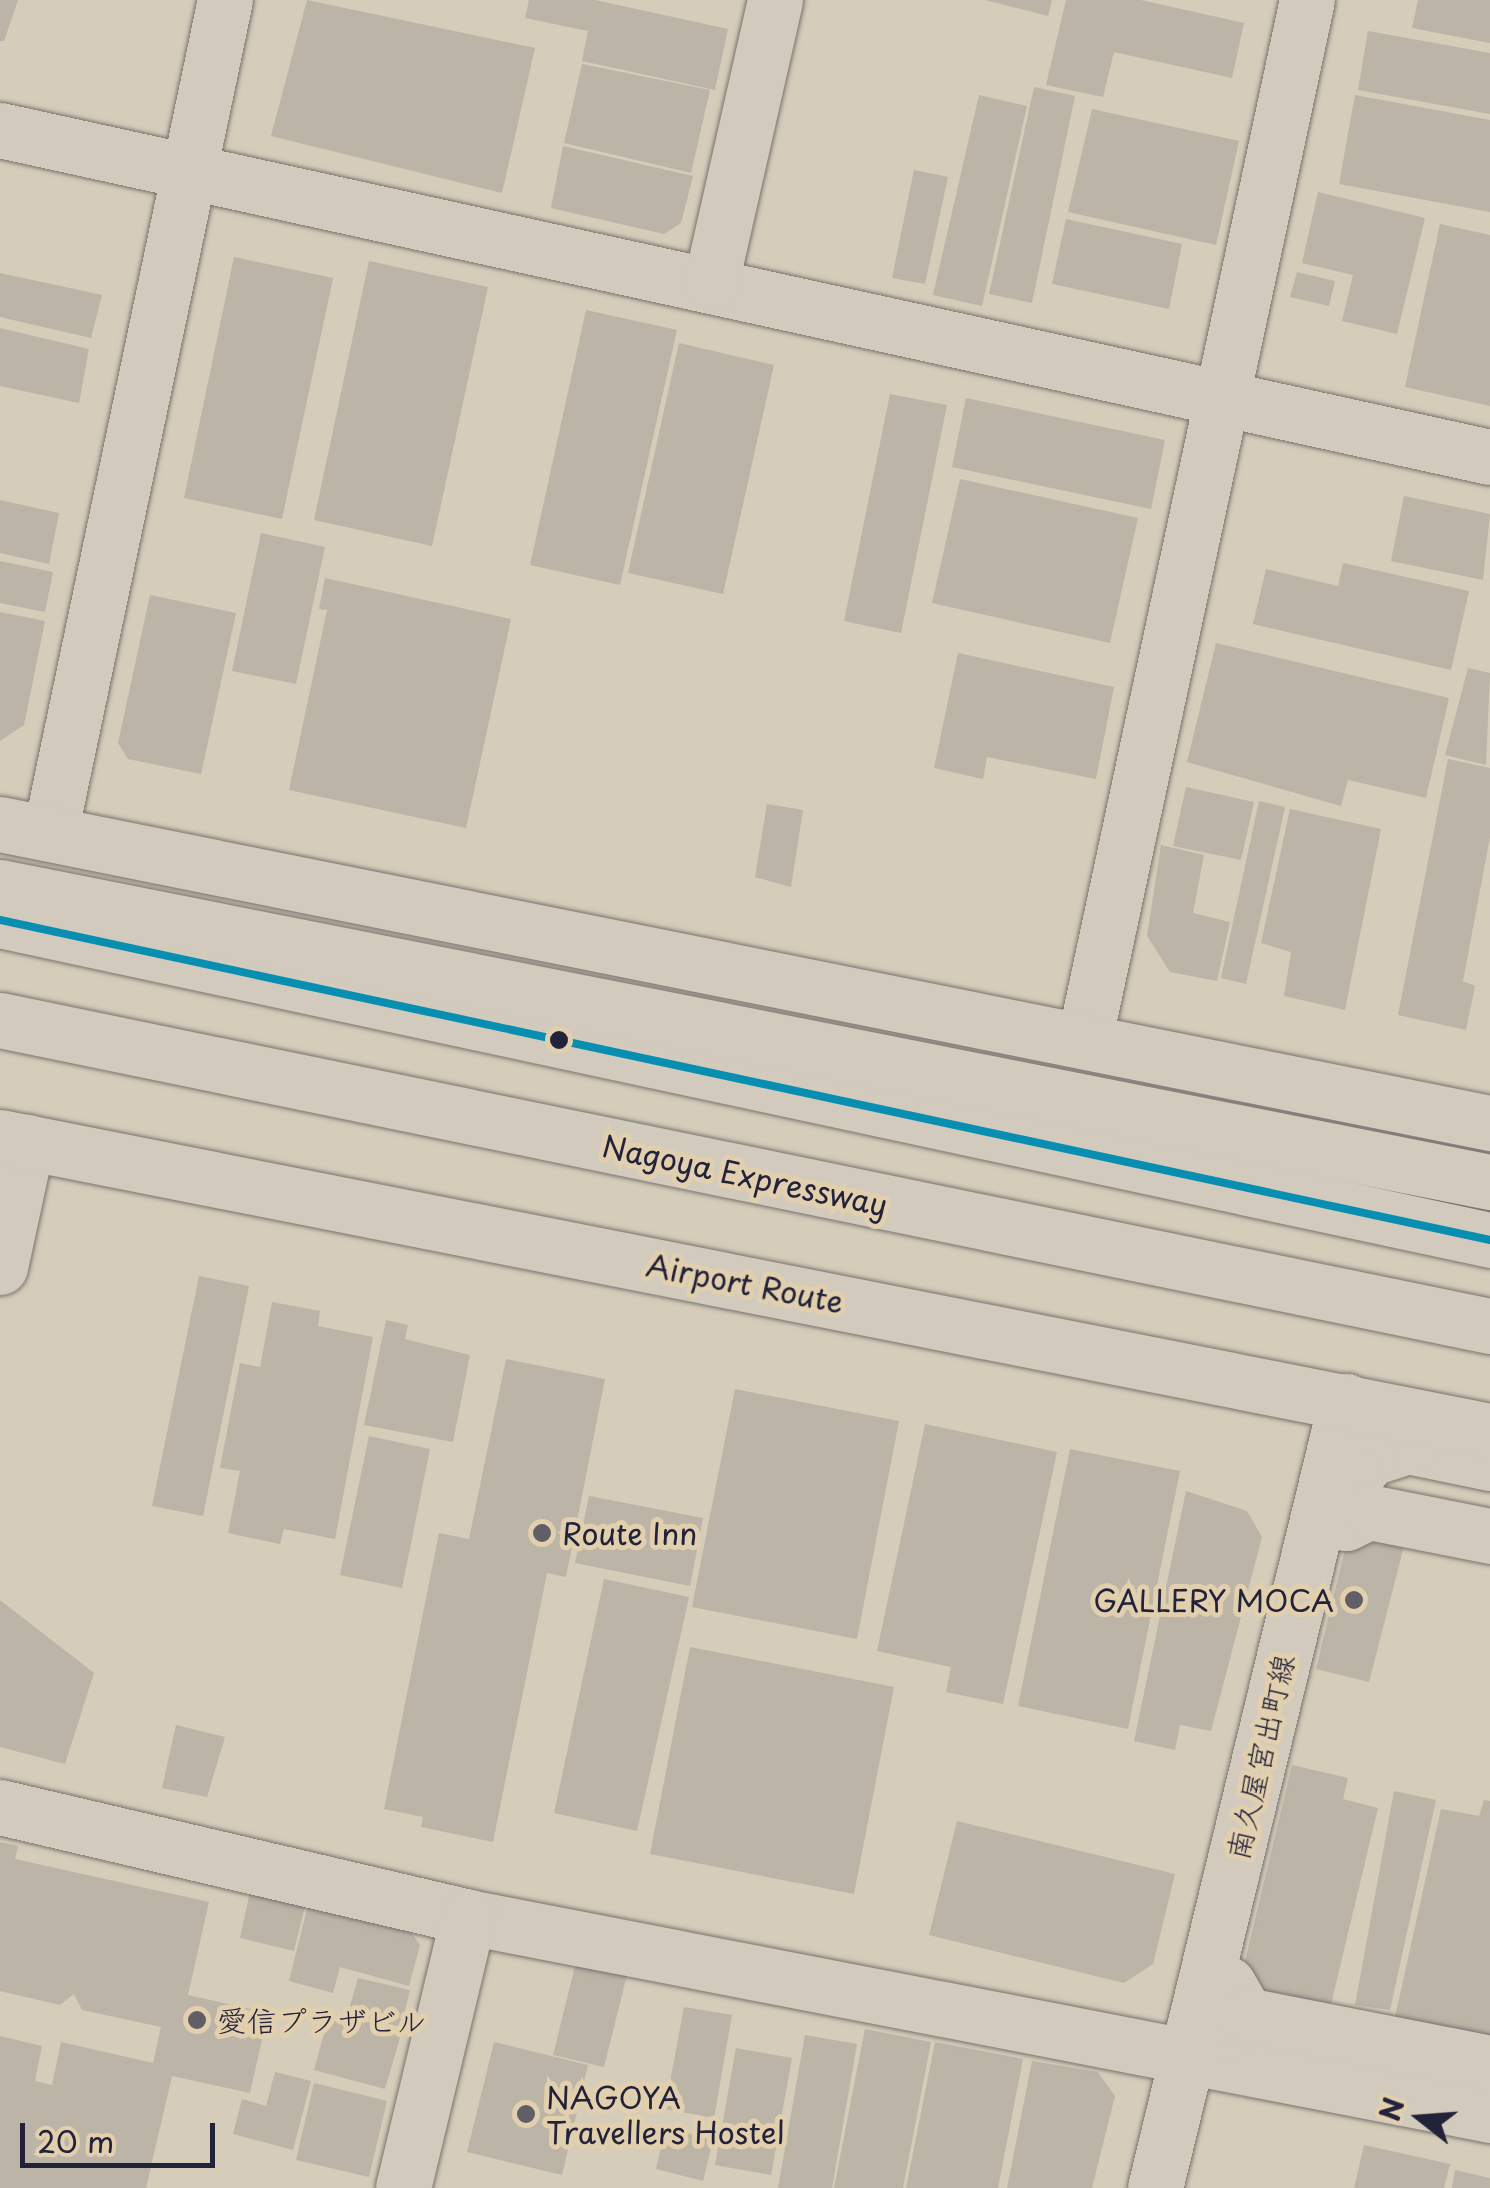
<!DOCTYPE html>
<html>
<head>
<meta charset="utf-8">
<style>
  body { margin:0 }
  #map { position:relative; width:1490px; height:2188px; overflow:hidden; background:#d5ccb9; font-family:"Playpen Sans","Klee One",sans-serif }
  div>[style] { position:absolute }
  .building>* { inset:0; background:#bbb4a7 }
  .roads { filter:drop-shadow(0 0 2px #77736f) drop-shadow(0 0 2px #77736f) }
  .minor>* { height:55px; margin:-27.5px; padding:0 27.5px; transform-origin:27.5px; border-radius:27.5px; background:#d1cabd }
  .major>* { height:55px; margin:-27.5px; padding:0 27.5px; transform-origin:27.5px; border-radius:27.5px; background:#d1cabd }
  .highway>* { height:55px; margin:-27.5px; padding:0 27.5px; transform-origin:27.5px; border-radius:27.5px; background:#d1cabd }
  .bus-1>* { height:8px; margin:-4px; padding:0 4px; transform-origin:4px; border-radius:4px; background:#078eb1 }
  .dots>* { width:28px; height:28px; translate:-50% -50%; box-sizing:border-box; border:5px solid #e1cfad; border-radius:50% }
  span { translate:-50% -50%; white-space:nowrap; text-align:center; line-height:1.15; -webkit-text-stroke:10px #e1cfad; paint-order:stroke }
  .street-label { font-size:30px; color:#22223b }
  .poi-label { font-size:30px; color:#22223b }
  .left { translate:0 -50%; text-align:left }
  .right { translate:-100% -50%; text-align:right }
  .north { position:absolute; left:1370px; top:2068px; width:100px; height:100px; -webkit-text-stroke:8px #e1cfad; paint-order:stroke; rotate:287deg; font-size:28px; font-weight:700; line-height:40px; text-align:center; color:#22223b }
  .north::after { content:''; display:block; margin:auto; width:35px; height:45px; background:#22223b; clip-path:polygon(50% 0,100% 100%,50% 72%,0 100%) }
  .scale { position:absolute; left:20px; top:2123px; width:195px; height:45px; box-sizing:border-box; border:5px solid #22223b; border-top:0; padding-left:12px; font-size:30px; line-height:35px; white-space:nowrap; color:#22223b; -webkit-text-stroke:8px #e1cfad; paint-order:stroke }
</style>
</head>
<body>
<div id="map">
  <div class="building">
    <div style="clip-path:polygon(0 0,18px 0,4px 41px,0 41px)"></div>
    <div style="clip-path:polygon(307px 0,535px 48px,502px 193px,271px 136px)"></div>
    <div style="clip-path:polygon(529px 0,595px 0,728px 29px,715px 90px,582px 61px,588px 31px,525px 18px)"></div>
    <div style="clip-path:polygon(985px 0,1052px 0,1048px 16px)"></div>
    <div style="clip-path:polygon(1066px 0,1141px 0,1244px 23px,1232px 78px,1114px 52px,1103px 97px,1046px 85px)"></div>
    <div style="clip-path:polygon(1418px 0,1490px 0,1490px 43px,1412px 28px)"></div>
    <div style="clip-path:polygon(1368px 31px,1490px 53px,1490px 114px,1358px 90px)"></div>
    <div style="clip-path:polygon(582px 64px,710px 90px,691px 173px,564px 143px)"></div>
    <div style="clip-path:polygon(1034px 87px,1075px 96px,1032px 303px,989px 294px)"></div>
    <div style="clip-path:polygon(979px 95px,1027px 106px,982px 306px,933px 295px)"></div>
    <div style="clip-path:polygon(1355px 95px,1490px 120px,1490px 212px,1339px 184px)"></div>
    <div style="clip-path:polygon(1092px 109px,1239px 141px,1216px 245px,1068px 212px)"></div>
    <div style="clip-path:polygon(563px 146px,693px 176px,681px 223px,664px 234px,551px 208px)"></div>
    <div style="clip-path:polygon(914px 170px,948px 177px,925px 284px,892px 278px)"></div>
    <div style="clip-path:polygon(1318px 192px,1425px 218px,1397px 334px,1342px 321px,1353px 275px,1302px 263px)"></div>
    <div style="clip-path:polygon(1066px 219px,1182px 244px,1169px 309px,1052px 284px)"></div>
    <div style="clip-path:polygon(1440px 224px,1490px 235px,1490px 406px,1405px 387px)"></div>
    <div style="clip-path:polygon(234px 257px,333px 278px,282px 519px,184px 498px)"></div>
    <div style="clip-path:polygon(369px 261px,488px 287px,432px 546px,314px 520px)"></div>
    <div style="clip-path:polygon(1297px 272px,1335px 281px,1329px 306px,1290px 297px)"></div>
    <div style="clip-path:polygon(0 273px,102px 295px,91px 338px,0 317px)"></div>
    <div style="clip-path:polygon(586px 310px,677px 330px,620px 585px,530px 565px)"></div>
    <div style="clip-path:polygon(0 328px,89px 349px,79px 403px,0 386px)"></div>
    <div style="clip-path:polygon(679px 343px,774px 365px,723px 594px,628px 573px)"></div>
    <div style="clip-path:polygon(890px 394px,947px 405px,901px 633px,844px 621px)"></div>
    <div style="clip-path:polygon(966px 398px,1165px 440px,1151px 509px,952px 467px)"></div>
    <div style="clip-path:polygon(960px 479px,1138px 518px,1110px 643px,932px 603px)"></div>
    <div style="clip-path:polygon(1404px 496px,1490px 514px,1483px 580px,1391px 561px)"></div>
    <div style="clip-path:polygon(0 500px,59px 513px,49px 564px,0 553px)"></div>
    <div style="clip-path:polygon(261px 533px,325px 547px,296px 684px,232px 671px)"></div>
    <div style="clip-path:polygon(0 561px,53px 572px,45px 612px,0 603px)"></div>
    <div style="clip-path:polygon(1343px 563px,1469px 591px,1451px 670px,1253px 624px,1266px 569px,1338px 586px)"></div>
    <div style="clip-path:polygon(325px 578px,511px 619px,466px 828px,289px 790px,327px 610px,319px 609px)"></div>
    <div style="clip-path:polygon(150px 595px,236px 613px,201px 774px,128px 759px,118px 743px)"></div>
    <div style="clip-path:polygon(0 612px,45px 621px,24px 725px,0 741px)"></div>
    <div style="clip-path:polygon(1216px 643px,1449px 698px,1426px 798px,1348px 780px,1341px 806px,1187px 762px)"></div>
    <div style="clip-path:polygon(958px 653px,1114px 687px,1096px 779px,987px 757px,983px 779px,934px 768px)"></div>
    <div style="clip-path:polygon(1468px 668px,1490px 673px,1486px 765px,1445px 755px)"></div>
    <div style="clip-path:polygon(1448px 759px,1490px 768px,1490px 837px,1463px 981px,1475px 986px,1466px 1030px,1398px 1015px)"></div>
    <div style="clip-path:polygon(1186px 787px,1254px 802px,1241px 860px,1173px 846px)"></div>
    <div style="clip-path:polygon(1259px 801px,1285px 807px,1246px 984px,1221px 978px)"></div>
    <div style="clip-path:polygon(767px 804px,803px 810px,791px 887px,755px 877px)"></div>
    <div style="clip-path:polygon(1290px 809px,1381px 829px,1345px 1010px,1284px 996px,1291px 952px,1261px 943px)"></div>
    <div style="clip-path:polygon(1161px 845px,1204px 855px,1193px 913px,1230px 922px,1217px 981px,1170px 972px,1147px 936px)"></div>
    <div style="clip-path:polygon(199px 1276px,249px 1286px,203px 1516px,152px 1506px)"></div>
    <div style="clip-path:polygon(272px 1302px,320px 1311px,318px 1326px,373px 1337px,335px 1539px,284px 1529px,280px 1544px,228px 1533px,240px 1471px,220px 1468px,240px 1363px,260px 1367px)"></div>
    <div style="clip-path:polygon(386px 1320px,408px 1325px,405px 1339px,470px 1355px,453px 1442px,364px 1425px)"></div>
    <div style="clip-path:polygon(506px 1359px,605px 1379px,566px 1577px,547px 1573px,493px 1842px,421px 1827px,423px 1817px,384px 1809px,439px 1533px,469px 1539px)"></div>
    <div style="clip-path:polygon(735px 1389px,899px 1421px,857px 1639px,692px 1607px)"></div>
    <div style="clip-path:polygon(925px 1424px,1057px 1452px,1003px 1704px,946px 1692px,951px 1667px,877px 1651px)"></div>
    <div style="clip-path:polygon(369px 1436px,430px 1449px,402px 1588px,340px 1575px)"></div>
    <div style="clip-path:polygon(1070px 1449px,1180px 1471px,1128px 1729px,1018px 1706px)"></div>
    <div style="clip-path:polygon(1186px 1491px,1247px 1511px,1262px 1537px,1211px 1731px,1180px 1725px,1175px 1750px,1134px 1741px)"></div>
    <div style="clip-path:polygon(589px 1496px,703px 1518px,690px 1586px,575px 1563px)"></div>
    <div style="clip-path:polygon(1410px 1523px,1369px 1682px,1316px 1669px,1351px 1524px)"></div>
    <div style="clip-path:polygon(604px 1579px,689px 1597px,637px 1831px,554px 1813px)"></div>
    <div style="clip-path:polygon(0 1600px,94px 1673px,65px 1764px,0 1747px)"></div>
    <div style="clip-path:polygon(690px 1647px,894px 1687px,854px 1894px,650px 1854px)"></div>
    <div style="clip-path:polygon(176px 1725px,225px 1737px,207px 1797px,162px 1788px)"></div>
    <div style="clip-path:polygon(1292px 1765px,1348px 1778px,1343px 1799px,1378px 1808px,1327px 2021px,1261px 2004px,1241px 1978px)"></div>
    <div style="clip-path:polygon(1394px 1791px,1436px 1800px,1390px 2010px,1355px 2005px)"></div>
    <div style="clip-path:polygon(1484px 1800px,1490px 1801px,1490px 2051px,1392px 2031px,1441px 1809px,1479px 1816px)"></div>
    <div style="clip-path:polygon(957px 1821px,1175px 1874px,1153px 1964px,1124px 1983px,929px 1935px)"></div>
    <div style="clip-path:polygon(0 1842px,18px 1846px,15px 1859px,209px 1902px,188px 1995px,268px 2013px,250px 2093px,172px 2076px,146px 2188px,0 2188px,0 2036px,42px 2046px,35px 2081px,52px 2085px,61px 2042px,153px 2063px,161px 2027px,82px 2010px,74px 1994px,60px 2005px,0 1991px)"></div>
    <div style="clip-path:polygon(250px 1892px,305px 1906px,294px 1951px,240px 1938px)"></div>
    <div style="clip-path:polygon(308px 1905px,407px 1926px,420px 1945px,409px 1986px,340px 1967px,333px 1993px,289px 1981px)"></div>
    <div style="clip-path:polygon(577px 1958px,628px 1971px,604px 2067px,553px 2055px)"></div>
    <div style="clip-path:polygon(358px 1978px,410px 1990px,401px 2027px,348px 2013px)"></div>
    <div style="clip-path:polygon(684px 2007px,732px 2015px,714px 2118px,665px 2109px)"></div>
    <div style="clip-path:polygon(330px 2012px,402px 2031px,385px 2089px,314px 2070px)"></div>
    <div style="clip-path:polygon(865px 2029px,931px 2042px,903px 2188px,834px 2188px)"></div>
    <div style="clip-path:polygon(805px 2035px,857px 2044px,832px 2188px,778px 2188px)"></div>
    <div style="clip-path:polygon(494px 2042px,588px 2065px,562px 2175px,467px 2152px)"></div>
    <div style="clip-path:polygon(935px 2042px,1023px 2059px,998px 2188px,906px 2188px)"></div>
    <div style="clip-path:polygon(736px 2048px,792px 2058px,771px 2175px,715px 2165px)"></div>
    <div style="clip-path:polygon(1032px 2061px,1098px 2072px,1115px 2096px,1092px 2188px,1007px 2188px)"></div>
    <div style="clip-path:polygon(275px 2072px,311px 2081px,293px 2150px,233px 2134px,242px 2099px,266px 2106px)"></div>
    <div style="clip-path:polygon(314px 2083px,387px 2101px,369px 2177px,296px 2160px)"></div>
    <div style="clip-path:polygon(666px 2127px,713px 2140px,703px 2181px,656px 2169px)"></div>
    <div style="clip-path:polygon(1364px 2145px,1450px 2164px,1444px 2188px,1354px 2188px)"></div>
    <div style="clip-path:polygon(1455px 2170px,1490px 2178px,1490px 2188px,1452px 2188px)"></div>
  </div>
  <div class="roads">
    <div class="minor">
      <div style="left:0;top:130px;width:1525px;rotate:12.38deg"></div>
      <div style="left:711px;top:282px;width:289px;rotate:-77.2deg"></div>
      <div style="left:50px;top:833px;width:851px;rotate:-78.14deg"></div>
      <div style="left:1085px;top:1037px;width:1060px;rotate:-77.92deg"></div>
      <div style="left:0;top:1267px;width:128px;rotate:-77.8deg"></div>
      <div style="left:1490px;top:1463px;width:84px;rotate:-168.3deg"></div>
      <div style="left:1408px;top:1446px;width:40px;rotate:162deg"></div>
      <div style="left:1370px;top:1458px;width:23px;rotate:128deg"></div>
      <div style="left:1356px;top:1476px;width:48px;rotate:102deg"></div>
      <div style="left:1346px;top:1523px;width:25px;rotate:-26deg"></div>
      <div style="left:1369px;top:1512px;width:123px;rotate:11.2deg"></div>
      <div style="left:0;top:1807px;width:481px;rotate:13.2deg"></div>
      <div style="left:468px;top:1917px;width:1041px;rotate:10.96deg"></div>
      <div style="left:1228px;top:2031px;width:15px;rotate:-127deg"></div>
      <div style="left:1219px;top:2019px;width:36px;rotate:-76deg"></div>
      <div style="left:1228px;top:1984px;width:36px;rotate:60deg"></div>
      <div style="left:1246px;top:2015px;width:249px;rotate:11.1deg"></div>
      <div style="left:403px;top:2188px;width:279px;rotate:-76.5deg"></div>
      <div style="left:1155px;top:2188px;width:810px;rotate:-76.36deg"></div>
    </div>
    <div class="major">
      <div style="left:0;top:824px;width:1520px;rotate:11.35deg"></div>
      <div style="left:0;top:920px;width:1524px;rotate:12.12deg"></div>
      <div style="left:0;top:1137px;width:1519px;rotate:11.16deg"></div>
    </div>
    <div class="highway">
      <div style="left:0;top:887px;width:1519px;rotate:11.2deg"></div>
      <div style="left:0;top:1020px;width:1521px;rotate:11.61deg"></div>
    </div>
  </div>
  <div class="bus-1">
    <div style="left:0;top:920px;width:1524px;rotate:12.12deg"></div>
  </div>
  <div class="dots">
    <div style="left:559px;top:1040px;background:#22223b"></div>
    <div style="left:542px;top:1533px;background:#615e67"></div>
    <div style="left:1354px;top:1600px;background:#615e67"></div>
    <div style="left:197px;top:2020px;background:#615e67"></div>
    <div style="left:526px;top:2114px;background:#615e67"></div>
  </div>
  <div class="street-label">
    <span style="left:745px;top:1175px;rotate:12deg">Nagoya Expressway</span>
    <span style="left:745px;top:1283px;rotate:11deg">Airport Route</span>
    <span style="left:1260px;top:1757px;rotate:-77deg">南久屋宮出町線</span>
  </div>
  <div class="poi-label">
    <span class="left" style="left:562px;top:1533px">Route Inn</span>
    <span class="right" style="left:1334px;top:1600px">GALLERY MOCA</span>
    <span class="left" style="left:217px;top:2020px">愛信プラザビル</span>
    <span class="left" style="left:546px;top:2114px">NAGOYA<br>Travellers Hostel</span>
  </div>
  <div class="north">N</div>
  <div class="scale">20 m</div>
</div>
</body>
</html>
